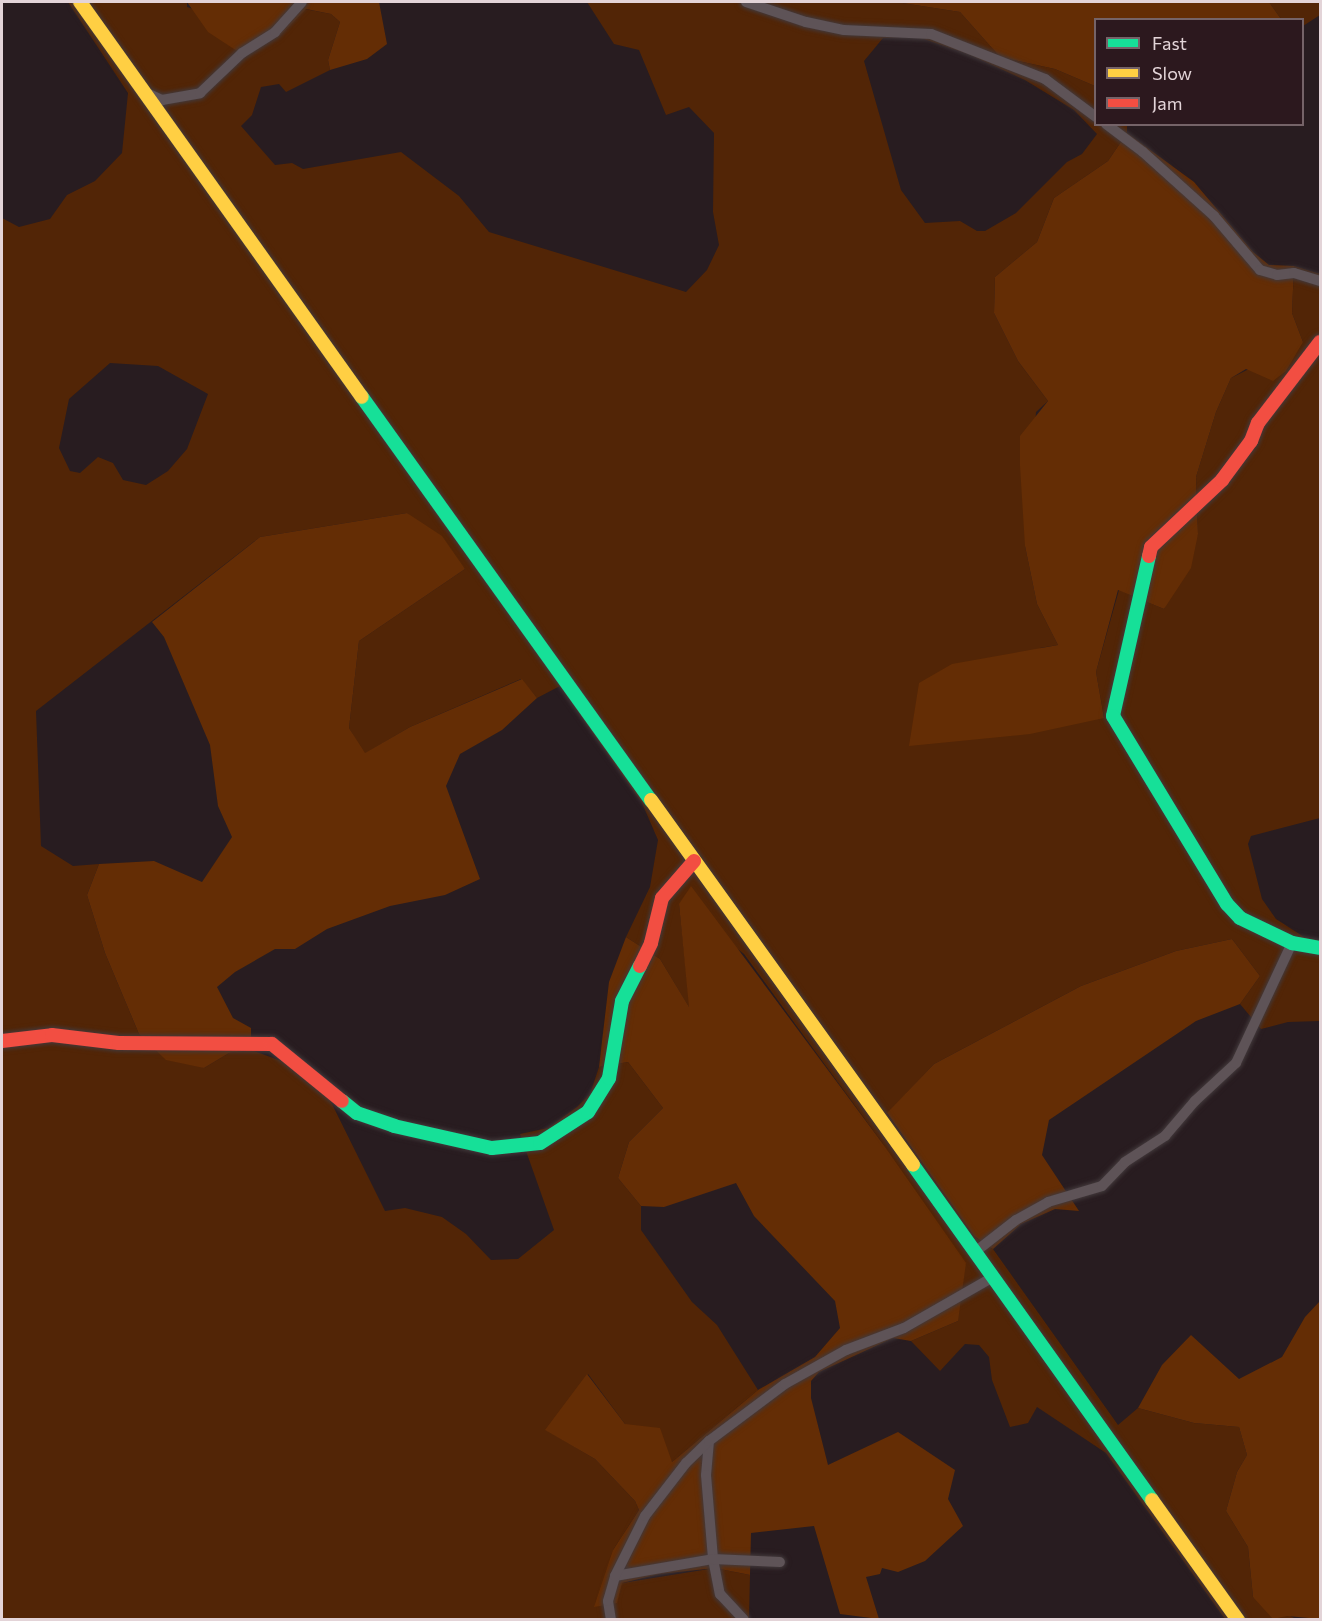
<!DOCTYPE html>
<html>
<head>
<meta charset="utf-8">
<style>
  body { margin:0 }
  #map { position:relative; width:1322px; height:1621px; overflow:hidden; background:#281c20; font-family:Commissioner,sans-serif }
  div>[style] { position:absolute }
  .green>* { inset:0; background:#522506 }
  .forest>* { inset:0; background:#642d05 }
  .roads { filter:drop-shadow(0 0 2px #42393b) drop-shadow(0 0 2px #42393b) }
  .street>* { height:10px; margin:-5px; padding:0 5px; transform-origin:5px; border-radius:5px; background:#5e5357 }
  .fast>* { height:14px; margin:-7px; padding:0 7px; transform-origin:7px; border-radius:7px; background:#16e098 }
  .slow>* { height:14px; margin:-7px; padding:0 7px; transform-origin:7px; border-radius:7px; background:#ffcf43 }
  .jam>* { height:14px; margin:-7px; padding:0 7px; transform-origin:7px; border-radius:7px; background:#f24e42 }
  span { translate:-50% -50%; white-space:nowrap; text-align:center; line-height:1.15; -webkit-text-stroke:4.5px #2c181e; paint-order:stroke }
  .frame { position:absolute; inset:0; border:3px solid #e3d4d8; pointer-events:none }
  .legend { position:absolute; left:1094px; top:18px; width:210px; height:108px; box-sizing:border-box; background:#2c181e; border:2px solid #756368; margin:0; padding:8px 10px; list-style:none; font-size:18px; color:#e3d4d8 }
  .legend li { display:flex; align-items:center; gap:12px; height:30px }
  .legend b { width:30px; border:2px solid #756368 }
</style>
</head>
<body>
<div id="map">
  <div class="green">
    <div style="clip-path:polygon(evenodd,68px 2px,187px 2px,187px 7px,280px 36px,305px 9px,331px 14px,340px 22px,328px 60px,330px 70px,286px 92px,279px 84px,261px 87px,252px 115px,241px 126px,275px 165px,292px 163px,303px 169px,401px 152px,459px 196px,489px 232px,686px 292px,707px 270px,719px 245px,713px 212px,714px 133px,689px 107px,666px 115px,639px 50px,614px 44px,587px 2px,896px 2px,960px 12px,1000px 57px,1055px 69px,1095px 86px,1096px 124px,1127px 125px,1127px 133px,1108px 161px,1054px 198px,1037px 242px,995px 277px,994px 313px,1018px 361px,1048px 401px,1036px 412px,1025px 546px,1037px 604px,1058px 645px,1040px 648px,1104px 718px,1096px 672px,1119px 590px,1164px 609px,1198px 534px,1196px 477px,1216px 412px,1231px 378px,1303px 342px,1292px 313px,1294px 266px,1320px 274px,1320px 818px,1251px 836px,1248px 844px,1262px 899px,1276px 919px,1304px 937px,1320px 941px,1320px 1021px,1288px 1022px,1261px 1029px,1240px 1004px,1260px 976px,1232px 939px,1176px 951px,1081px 986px,934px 1064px,887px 1114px,974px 1236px,993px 1249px,1118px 1425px,1138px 1408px,1194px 1423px,1239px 1427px,1247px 1455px,1237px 1472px,1226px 1511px,1248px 1547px,1253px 1597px,1296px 1619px,1225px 1619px,1106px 1453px,1037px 1407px,1028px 1423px,1010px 1427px,992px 1380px,989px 1357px,979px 1345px,965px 1344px,940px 1371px,911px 1341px,958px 1321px,883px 1144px,744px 954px,679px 904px,690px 1009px,660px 959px,626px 937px,650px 887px,658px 840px,642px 803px,560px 686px,537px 698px,521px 679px,410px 727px,364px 754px,349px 728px,359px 641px,465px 569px,407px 513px,260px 537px,36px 711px,41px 846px,73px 866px,99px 864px,87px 895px,105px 953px,139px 1034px,204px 1068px,229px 1053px,251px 1050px,284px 1062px,329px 1098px,385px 1211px,405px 1208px,442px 1217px,466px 1234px,491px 1260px,518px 1259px,554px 1230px,520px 1134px,548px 1128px,577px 1107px,590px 1094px,599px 1067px,628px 1062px,663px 1108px,629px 1142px,618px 1178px,641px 1206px,641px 1230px,692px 1302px,717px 1325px,758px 1390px,672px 1462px,625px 1424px,588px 1374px,546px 1430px,595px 1459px,635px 1501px,639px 1510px,613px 1550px,622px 1583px,715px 1568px,750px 1575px,749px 1619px,2px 1619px,2px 218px,19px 227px,50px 219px,67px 195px,95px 181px,122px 153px,128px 93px,68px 2px,915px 36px,968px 54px,1025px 80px,1074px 110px,1097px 134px,1082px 154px,1067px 162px,1016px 213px,985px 231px,977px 231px,960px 221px,925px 223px,901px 190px,864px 61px,883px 38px,915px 36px,68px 2px,110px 363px,158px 366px,208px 394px,187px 449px,168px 471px,146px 485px,123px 480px,113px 463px,98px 457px,80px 473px,70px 471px,59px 448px,69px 399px,110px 363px)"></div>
    <div style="clip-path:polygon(1269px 2px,1320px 2px,1320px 15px,1303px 26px,1302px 20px,1281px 19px)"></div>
  </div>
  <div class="forest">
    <div style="clip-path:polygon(187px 2px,379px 2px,387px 44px,367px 59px,330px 70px,328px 60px,340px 22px,331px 14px,306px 9px,280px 36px,237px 51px,208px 32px)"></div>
    <div style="clip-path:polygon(896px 2px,1269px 2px,1281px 19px,1096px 20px,1095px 86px,1055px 69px,1000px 57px,960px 12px)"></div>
    <div style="clip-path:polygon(1127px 133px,1194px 182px,1253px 252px,1269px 265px,1294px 266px,1292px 313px,1303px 342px,1286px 371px,1273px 381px,1246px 369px,1231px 378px,1216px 412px,1196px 477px,1198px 534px,1191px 568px,1164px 609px,1118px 590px,1096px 672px,1104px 718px,1030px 734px,909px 746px,919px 683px,952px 664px,1058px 645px,1037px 604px,1025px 546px,1020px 466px,1020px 436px,1048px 401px,1018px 361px,994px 313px,995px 277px,1037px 242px,1054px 198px,1108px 161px)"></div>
    <div style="clip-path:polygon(407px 513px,442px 536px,465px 569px,359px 641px,349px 728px,365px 753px,410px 727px,522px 679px,537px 698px,502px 730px,460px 754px,446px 786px,480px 879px,445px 895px,390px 906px,327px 929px,295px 949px,275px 949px,235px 972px,217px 987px,233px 1018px,251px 1028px,251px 1050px,229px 1053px,204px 1068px,166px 1060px,139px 1034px,105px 953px,87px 895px,99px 864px,154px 861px,202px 882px,232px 837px,218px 806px,210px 745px,164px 637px,152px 622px,260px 537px)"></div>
    <div style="clip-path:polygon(691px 886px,883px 1144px,966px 1263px,958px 1321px,911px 1341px,893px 1338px,819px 1372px,811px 1381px,811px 1398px,828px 1465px,898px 1432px,955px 1470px,948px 1499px,963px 1526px,925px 1561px,898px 1572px,882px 1568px,880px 1574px,866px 1577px,879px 1619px,840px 1614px,814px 1526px,751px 1533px,750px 1575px,715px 1568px,659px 1574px,622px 1583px,617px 1603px,594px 1607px,613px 1550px,639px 1510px,635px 1501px,595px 1459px,545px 1430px,587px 1374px,625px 1424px,660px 1428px,672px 1462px,758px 1390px,815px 1357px,840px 1328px,835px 1301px,754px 1216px,736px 1183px,664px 1207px,641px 1206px,618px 1178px,629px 1142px,663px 1108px,628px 1062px,599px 1067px,609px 982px,626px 937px,660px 959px,689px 1007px,679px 904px)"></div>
    <div style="clip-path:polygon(1232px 939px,1260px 976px,1240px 1004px,1196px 1021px,1049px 1120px,1042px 1155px,1079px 1211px,1055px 1209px,1021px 1224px,993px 1249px,974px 1236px,887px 1113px,934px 1064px,1081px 986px,1176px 951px)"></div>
    <div style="clip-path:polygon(1320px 1301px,1320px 1619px,1287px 1616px,1273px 1619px,1253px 1597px,1248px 1547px,1226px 1511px,1237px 1472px,1247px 1455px,1239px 1427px,1194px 1423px,1138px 1408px,1162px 1365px,1191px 1335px,1239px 1379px,1282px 1357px,1305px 1317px)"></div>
  </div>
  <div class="roads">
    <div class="street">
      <div style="left:746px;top:2px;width:63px;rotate:18.4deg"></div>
      <div style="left:806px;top:22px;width:39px;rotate:12deg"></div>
      <div style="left:844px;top:30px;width:87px;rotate:2.6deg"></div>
      <div style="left:931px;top:34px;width:123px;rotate:21.5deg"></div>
      <div style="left:1045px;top:79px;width:64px;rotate:36.7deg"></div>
      <div style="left:147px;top:93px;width:17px;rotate:25deg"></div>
      <div style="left:162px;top:100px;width:39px;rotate:-10deg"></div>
      <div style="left:200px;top:93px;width:58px;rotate:-43.6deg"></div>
      <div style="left:242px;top:53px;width:39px;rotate:-32deg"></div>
      <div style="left:275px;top:32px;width:40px;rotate:-48deg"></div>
      <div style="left:1106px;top:124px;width:46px;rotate:37.1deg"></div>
      <div style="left:1143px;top:152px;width:96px;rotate:42deg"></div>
      <div style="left:1214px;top:216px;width:71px;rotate:49.6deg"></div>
      <div style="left:1260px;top:270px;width:18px;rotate:16deg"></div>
      <div style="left:1277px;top:275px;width:17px;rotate:-7deg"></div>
      <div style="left:1294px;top:273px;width:27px;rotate:17deg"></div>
      <div style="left:975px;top:1252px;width:52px;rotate:-38deg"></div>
      <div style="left:1016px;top:1220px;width:37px;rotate:-29deg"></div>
      <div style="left:1048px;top:1202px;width:56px;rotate:-16.5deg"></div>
      <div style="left:1102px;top:1186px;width:33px;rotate:-46deg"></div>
      <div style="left:1125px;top:1162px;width:48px;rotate:-33deg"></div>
      <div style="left:1165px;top:1136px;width:46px;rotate:-49.4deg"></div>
      <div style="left:1195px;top:1101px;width:56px;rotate:-42.8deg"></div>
      <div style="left:1236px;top:1063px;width:132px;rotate:-65deg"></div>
      <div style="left:709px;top:1441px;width:34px;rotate:95deg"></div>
      <div style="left:706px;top:1475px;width:84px;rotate:85.2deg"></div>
      <div style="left:713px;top:1559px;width:36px;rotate:79deg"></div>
      <div style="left:720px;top:1594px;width:35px;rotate:47deg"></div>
      <div style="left:615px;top:1576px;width:99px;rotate:-9.8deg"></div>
      <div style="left:713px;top:1559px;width:67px;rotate:2.6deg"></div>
      <div style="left:611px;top:1620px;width:19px;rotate:-99deg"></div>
      <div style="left:608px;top:1601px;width:26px;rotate:-74deg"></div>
      <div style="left:615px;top:1576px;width:67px;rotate:-63.4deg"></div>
      <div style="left:645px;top:1516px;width:67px;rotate:-52.3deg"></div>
      <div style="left:686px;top:1463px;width:32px;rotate:-44deg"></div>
      <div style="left:709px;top:1441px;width:95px;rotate:-36.9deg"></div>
      <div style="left:785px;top:1384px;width:70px;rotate:-29.1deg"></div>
      <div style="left:846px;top:1350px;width:62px;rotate:-20.8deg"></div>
      <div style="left:904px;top:1328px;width:103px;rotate:-29.8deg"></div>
    </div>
    <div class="fast">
      <div style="left:362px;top:397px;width:496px;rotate:54.4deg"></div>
      <div style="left:1149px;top:556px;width:164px;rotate:102.7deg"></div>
      <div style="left:1113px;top:716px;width:220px;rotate:58.8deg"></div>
      <div style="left:1227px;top:904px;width:19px;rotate:47deg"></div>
      <div style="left:1240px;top:918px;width:58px;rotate:25.7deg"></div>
      <div style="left:1292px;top:943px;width:28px;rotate:10deg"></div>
      <div style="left:342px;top:1101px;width:19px;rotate:39deg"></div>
      <div style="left:357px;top:1113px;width:39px;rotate:19deg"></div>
      <div style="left:394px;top:1126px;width:100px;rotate:12.7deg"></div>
      <div style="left:492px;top:1148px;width:48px;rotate:-5.9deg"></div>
      <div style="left:540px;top:1143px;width:57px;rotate:-32.9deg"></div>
      <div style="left:588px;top:1112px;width:40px;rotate:-58deg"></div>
      <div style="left:609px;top:1078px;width:78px;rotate:-80.4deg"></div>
      <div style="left:622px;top:1001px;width:39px;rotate:-63deg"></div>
      <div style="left:913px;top:1165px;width:412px;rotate:54.5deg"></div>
    </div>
    <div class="slow">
      <div style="left:80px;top:2px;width:485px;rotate:54.5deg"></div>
      <div style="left:651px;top:800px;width:449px;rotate:54.3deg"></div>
      <div style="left:1152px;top:1500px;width:148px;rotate:54.4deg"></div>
    </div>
    <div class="jam">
      <div style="left:1149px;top:556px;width:9px;rotate:-77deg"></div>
      <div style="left:1151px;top:547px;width:98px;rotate:-43.3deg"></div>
      <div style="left:1222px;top:480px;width:49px;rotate:-53.4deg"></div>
      <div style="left:1251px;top:441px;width:19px;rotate:-69deg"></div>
      <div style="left:1258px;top:423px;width:102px;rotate:-52.6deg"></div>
      <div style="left:640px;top:966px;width:25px;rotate:-64deg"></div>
      <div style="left:651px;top:943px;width:46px;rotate:-76.3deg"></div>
      <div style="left:662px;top:898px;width:49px;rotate:-49.1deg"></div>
      <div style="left:2px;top:1041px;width:50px;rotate:-6.8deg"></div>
      <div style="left:52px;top:1035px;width:67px;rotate:6.8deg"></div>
      <div style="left:119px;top:1043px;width:153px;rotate:0.4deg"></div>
      <div style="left:272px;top:1044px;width:90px;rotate:39.2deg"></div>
    </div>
  </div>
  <div class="frame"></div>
  <ul class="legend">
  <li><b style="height:8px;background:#16e098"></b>Fast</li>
  <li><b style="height:8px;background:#ffcf43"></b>Slow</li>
  <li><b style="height:8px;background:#f24e42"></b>Jam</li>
  </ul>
</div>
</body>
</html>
